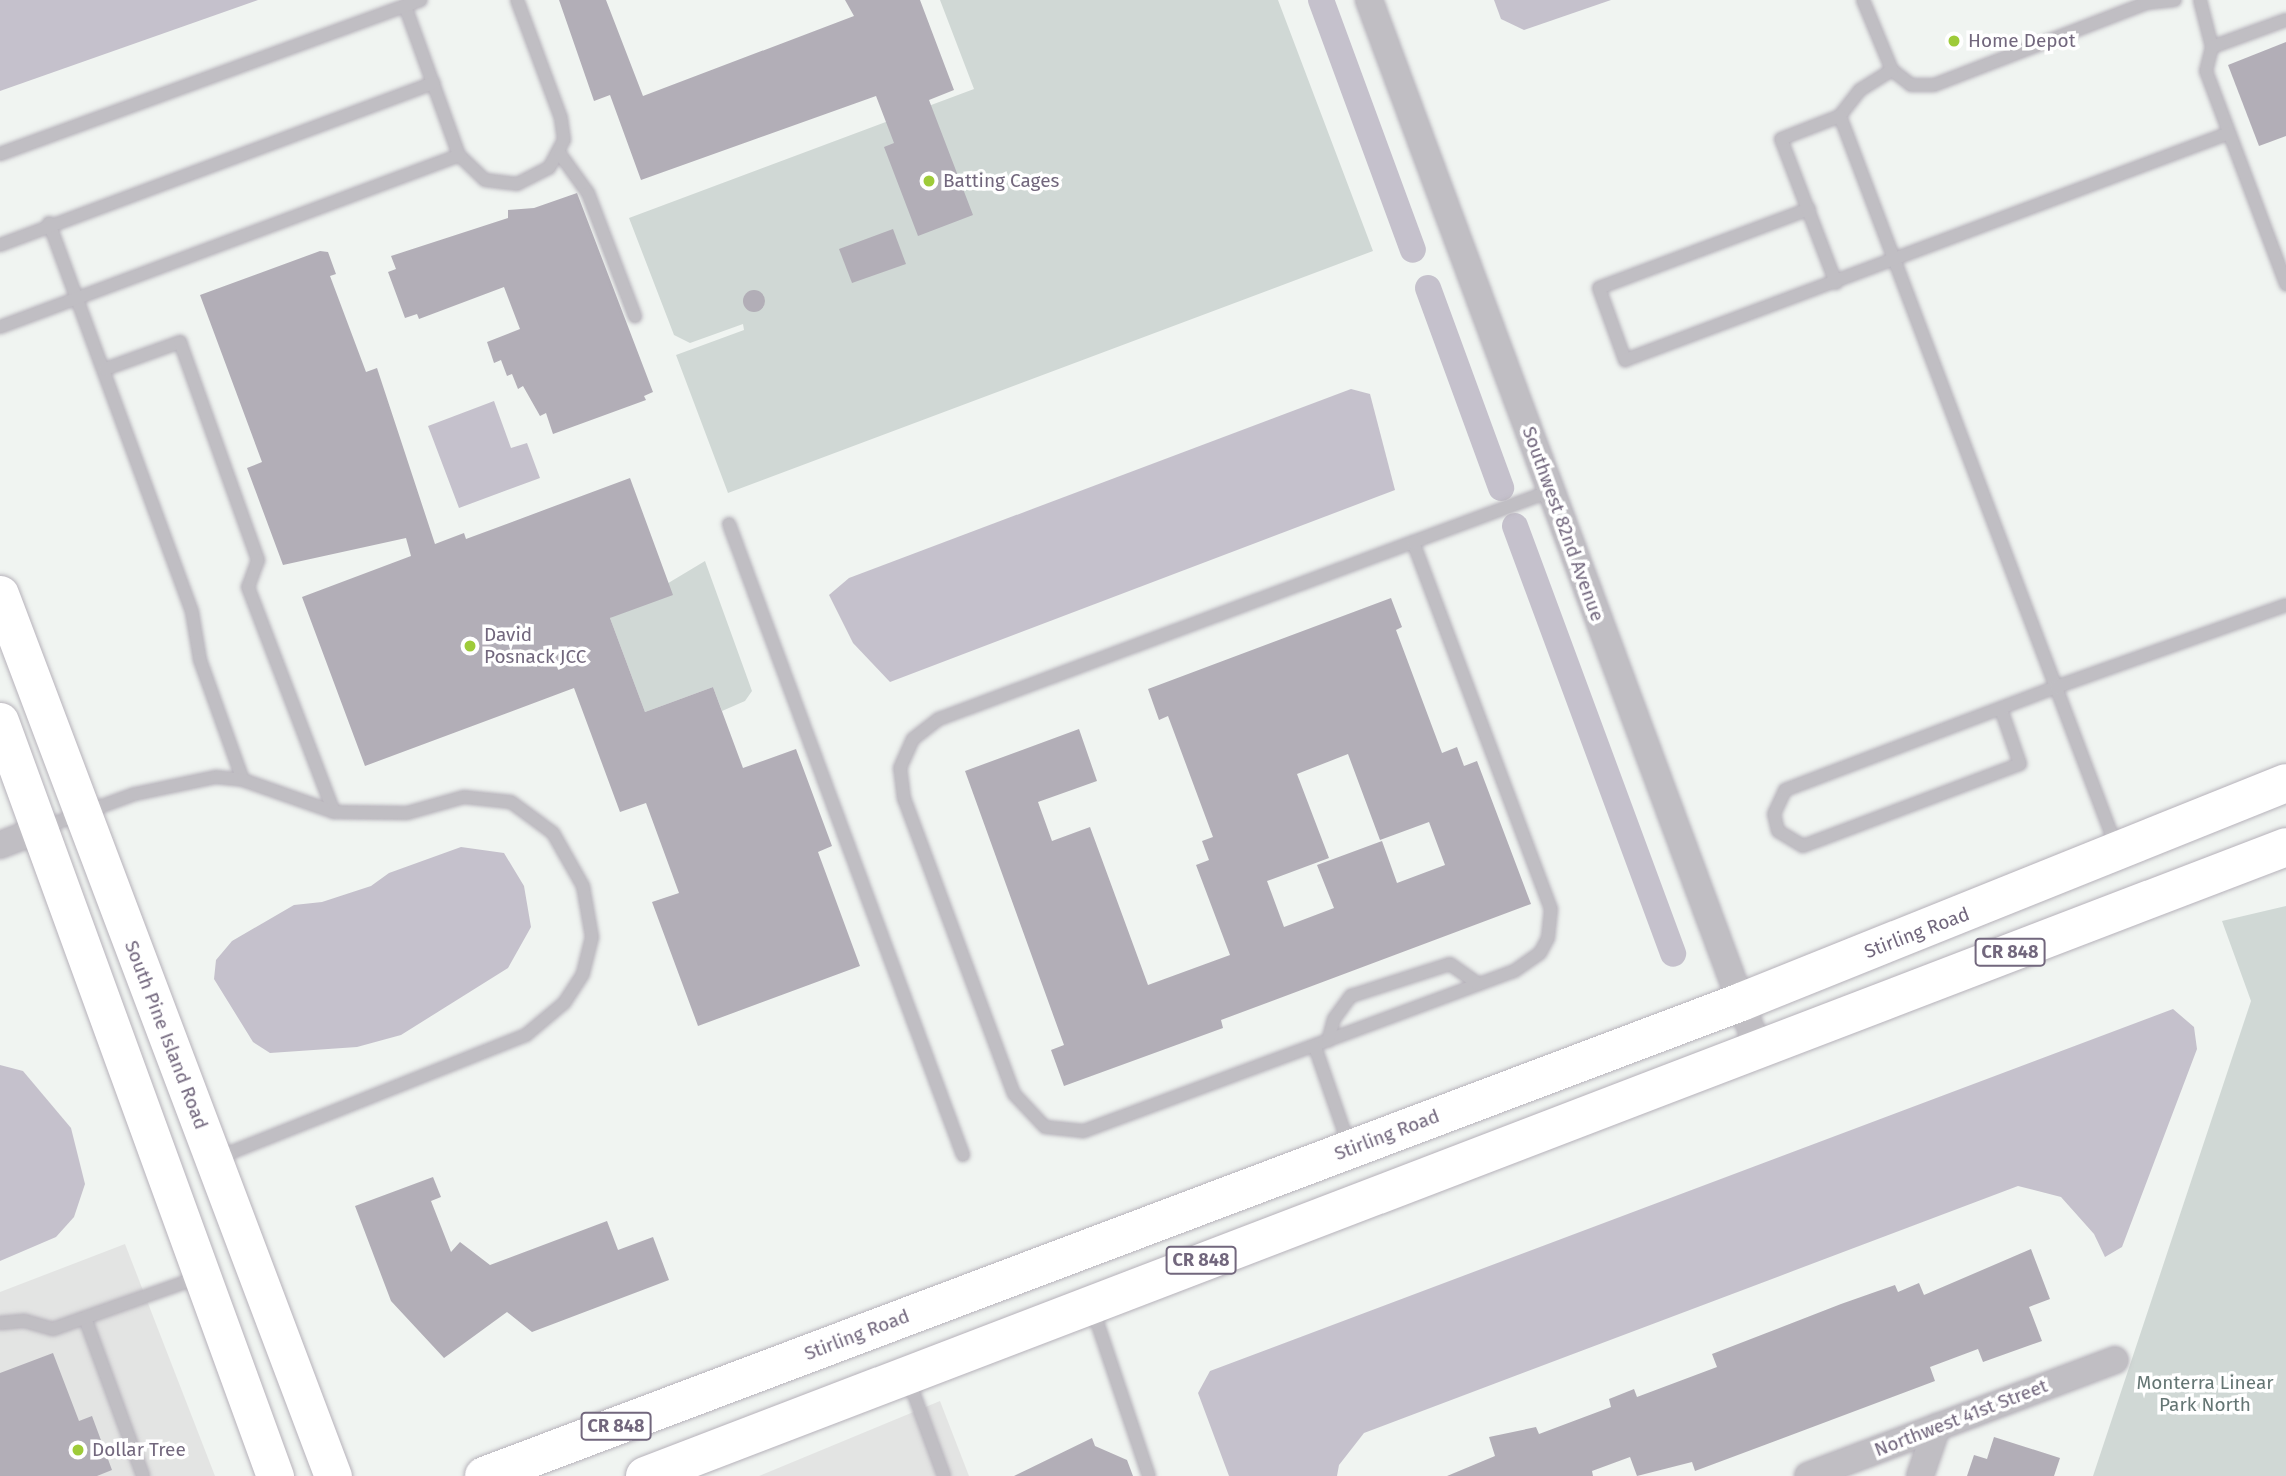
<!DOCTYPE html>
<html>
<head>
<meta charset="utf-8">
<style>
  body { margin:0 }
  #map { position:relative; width:2286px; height:1476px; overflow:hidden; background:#f0f4f1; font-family:"Fira Sans",sans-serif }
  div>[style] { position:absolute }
  .built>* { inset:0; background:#e3e4e3 }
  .green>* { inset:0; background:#d0d8d5 }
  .water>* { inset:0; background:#c5c1cc }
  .canal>* { height:26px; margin:-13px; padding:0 13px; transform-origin:13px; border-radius:13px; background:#c5c1cc }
  .building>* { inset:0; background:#b2aeb7 }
  .round { border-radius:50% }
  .roads { filter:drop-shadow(0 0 2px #b6b2ba) drop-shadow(0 0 2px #b6b2ba) }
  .lane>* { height:12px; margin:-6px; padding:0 6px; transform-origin:6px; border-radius:6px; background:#c0bec3 }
  .street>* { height:26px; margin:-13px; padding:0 13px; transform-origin:13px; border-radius:13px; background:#c0bec3 }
  .secondary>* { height:37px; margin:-18.5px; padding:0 18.5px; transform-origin:18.5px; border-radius:18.5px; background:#fff }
  .primary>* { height:38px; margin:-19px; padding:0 19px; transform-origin:19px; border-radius:19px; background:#fff }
  .dots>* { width:19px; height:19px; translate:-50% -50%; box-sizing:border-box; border:4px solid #fff; border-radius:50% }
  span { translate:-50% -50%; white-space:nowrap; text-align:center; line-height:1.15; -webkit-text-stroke:7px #fff; paint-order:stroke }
  .shield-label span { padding:2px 5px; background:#fff; border:2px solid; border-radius:5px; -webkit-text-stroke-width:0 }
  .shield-label { font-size:18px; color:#72677d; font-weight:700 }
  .poi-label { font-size:19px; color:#72677d }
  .left { translate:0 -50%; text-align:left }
  .street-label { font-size:19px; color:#72677d }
  .park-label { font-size:19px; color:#647573 }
</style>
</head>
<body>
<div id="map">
  <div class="built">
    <div style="clip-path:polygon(125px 1244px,215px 1476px,0 1476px,0 1292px)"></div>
    <div style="clip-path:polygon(940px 1401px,969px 1476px,759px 1476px)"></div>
  </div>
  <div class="green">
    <div style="clip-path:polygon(940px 0,1278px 0,1373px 251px,728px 493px,676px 355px,744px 330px,743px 324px,690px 343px,674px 335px,629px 218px,974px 89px)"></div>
    <div style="clip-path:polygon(705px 561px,752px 691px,745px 701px,722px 711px,713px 687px,645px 712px,610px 618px)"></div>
    <div style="clip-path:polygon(2286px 906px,2286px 1476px,2093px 1476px,2251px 1001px,2222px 921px)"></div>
  </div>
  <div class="water">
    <div style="clip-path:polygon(0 0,258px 0,0 91px)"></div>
    <div style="clip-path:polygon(1494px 0,1611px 0,1524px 30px,1501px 19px)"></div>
    <div style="clip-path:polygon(1351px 389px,1370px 394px,1395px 490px,890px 682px,853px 643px,829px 595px,849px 578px)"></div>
    <div style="clip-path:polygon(494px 401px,511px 448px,527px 443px,540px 478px,459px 508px,428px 426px)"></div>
    <div style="clip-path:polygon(461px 847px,504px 853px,524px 886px,531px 927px,508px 968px,401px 1035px,357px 1047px,270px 1053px,253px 1042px,214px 979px,216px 960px,232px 941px,294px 905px,322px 902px,371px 886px,389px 873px)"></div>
    <div style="clip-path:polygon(2173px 1009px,2194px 1027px,2197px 1049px,2122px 1247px,2105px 1257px,2094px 1234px,2061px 1197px,2018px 1186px,1364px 1433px,1339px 1465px,1337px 1476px,1229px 1476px,1198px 1393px,1210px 1371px)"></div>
    <div style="clip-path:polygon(0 1065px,23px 1071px,71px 1128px,85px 1184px,74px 1217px,56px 1237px,0 1261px)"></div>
  </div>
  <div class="canal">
    <div style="left:1321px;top:0;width:266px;rotate:69.8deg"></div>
    <div style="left:1428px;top:288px;width:213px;rotate:69.9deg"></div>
    <div style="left:1515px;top:526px;width:456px;rotate:69.7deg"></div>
  </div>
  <div class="building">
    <div style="clip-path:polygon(559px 0,606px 0,643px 96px,854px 16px,845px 0,920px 0,954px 90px,929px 100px,973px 215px,918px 236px,884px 147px,894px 143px,876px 96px,641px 180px,610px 95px,594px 101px)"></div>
    <div style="clip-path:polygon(2286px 42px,2286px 136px,2259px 146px,2228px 65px)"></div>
    <div style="clip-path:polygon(577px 193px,653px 392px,644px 396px,646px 400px,553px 434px,546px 413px,540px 416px,523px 386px,518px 389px,512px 374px,507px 376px,501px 360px,494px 363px,487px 342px,520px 329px,504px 287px,419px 319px,417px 314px,405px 318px,388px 272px,396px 269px,391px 256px,508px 218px,508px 210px,534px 208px)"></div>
    <div style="clip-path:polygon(893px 229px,906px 264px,852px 283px,839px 249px)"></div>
    <div style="clip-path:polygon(320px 251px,328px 252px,336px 274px,330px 276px,366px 372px,377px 368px,435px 544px,464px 533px,466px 539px,630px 478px,673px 595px,610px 618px,645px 712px,713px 687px,743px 768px,796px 749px,832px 846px,818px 852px,860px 966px,698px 1026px,652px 902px,679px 893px,646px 803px,620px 812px,574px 688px,365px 766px,302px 597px,411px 556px,406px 538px,283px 565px,247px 468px,262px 462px,200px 295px)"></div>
    <div class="round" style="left:743px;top:290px;width:22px;height:22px"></div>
    <div style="clip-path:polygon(evenodd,1391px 598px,1402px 627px,1396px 630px,1442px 753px,1457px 747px,1464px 766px,1477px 761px,1531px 904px,1221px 1020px,1223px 1028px,1064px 1086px,1051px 1050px,1064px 1045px,965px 771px,1079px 729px,1097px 781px,1038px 802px,1052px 841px,1090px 827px,1148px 985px,1230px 955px,1196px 865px,1209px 860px,1202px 841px,1213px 837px,1168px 716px,1159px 720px,1148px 689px,1391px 598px,1348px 754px,1380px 840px,1429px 822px,1445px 865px,1397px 883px,1382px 841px,1317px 865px,1334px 908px,1284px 927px,1267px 881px,1329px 858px,1297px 774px,1348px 754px)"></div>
    <div style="clip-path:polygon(433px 1177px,441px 1197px,431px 1201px,451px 1252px,460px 1242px,490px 1265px,607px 1221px,618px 1250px,653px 1237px,669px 1280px,532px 1332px,507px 1312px,444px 1358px,391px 1301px,355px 1206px)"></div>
    <div style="clip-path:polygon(2031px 1249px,2050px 1299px,2029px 1307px,2042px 1341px,1983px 1362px,1978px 1349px,1930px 1367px,1935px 1381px,1695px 1471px,1692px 1462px,1637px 1476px,1630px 1457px,1592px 1471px,1593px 1476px,1447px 1476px,1495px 1456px,1489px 1437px,1536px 1427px,1539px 1434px,1611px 1407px,1609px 1399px,1634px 1389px,1637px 1397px,1717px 1367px,1712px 1354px,1841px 1304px,1895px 1285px,1898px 1292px,1919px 1283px,1924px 1295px)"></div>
    <div style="clip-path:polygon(53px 1353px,79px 1421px,92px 1416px,112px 1470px,97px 1476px,0 1476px,0 1373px)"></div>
    <div style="clip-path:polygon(1994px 1437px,2060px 1458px,2054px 1476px,1967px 1476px,1974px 1455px,1987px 1459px)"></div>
    <div style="clip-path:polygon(1092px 1438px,1095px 1446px,1127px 1460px,1133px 1476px,1014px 1476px)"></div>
  </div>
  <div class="roads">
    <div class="lane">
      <div style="left:1863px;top:0;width:76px;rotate:67.5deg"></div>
      <div style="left:1892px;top:70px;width:24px;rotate:38deg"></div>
      <div style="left:1911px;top:85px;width:23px"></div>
      <div style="left:1934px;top:85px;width:227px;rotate:-21.1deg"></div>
      <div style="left:2146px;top:3px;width:29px;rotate:-6deg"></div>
      <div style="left:2200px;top:0;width:49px;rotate:75.7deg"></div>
      <div style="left:2212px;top:47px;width:25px;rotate:104deg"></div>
      <div style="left:2206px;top:71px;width:228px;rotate:69.4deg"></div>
      <div style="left:405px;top:6px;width:158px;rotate:70.1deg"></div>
      <div style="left:459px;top:155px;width:36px;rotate:44deg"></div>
      <div style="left:485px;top:180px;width:32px;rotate:7deg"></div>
      <div style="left:517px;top:184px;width:36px;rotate:-27deg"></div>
      <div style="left:549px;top:168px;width:32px;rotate:-62deg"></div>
      <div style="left:564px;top:140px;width:22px;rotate:-98deg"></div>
      <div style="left:561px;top:118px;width:126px;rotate:-110.4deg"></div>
      <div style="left:2212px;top:47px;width:79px;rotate:-20deg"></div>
      <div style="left:1892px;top:70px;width:38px;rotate:148deg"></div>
      <div style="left:1860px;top:90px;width:33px;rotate:128deg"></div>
      <div style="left:1840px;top:116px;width:780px;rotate:69.29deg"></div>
      <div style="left:0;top:154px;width:448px;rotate:-20.1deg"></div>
      <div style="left:560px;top:154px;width:48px;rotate:54.3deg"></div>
      <div style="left:588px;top:193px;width:132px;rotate:69.1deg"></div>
      <div style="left:1809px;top:209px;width:224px;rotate:159.4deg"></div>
      <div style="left:1599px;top:288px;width:77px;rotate:70.1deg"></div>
      <div style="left:1625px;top:360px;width:645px;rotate:-20.6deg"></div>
      <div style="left:49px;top:223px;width:414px;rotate:69.8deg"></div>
      <div style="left:192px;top:612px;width:49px;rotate:80.5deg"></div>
      <div style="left:200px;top:660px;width:127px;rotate:70.3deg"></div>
      <div style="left:0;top:245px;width:463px;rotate:-20.5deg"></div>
      <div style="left:1836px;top:283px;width:154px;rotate:-110.9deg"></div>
      <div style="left:1781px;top:139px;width:63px;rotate:-21.3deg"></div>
      <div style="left:0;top:327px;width:490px;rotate:-20.5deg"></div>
      <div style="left:105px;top:369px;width:80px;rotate:-19.8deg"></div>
      <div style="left:180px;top:342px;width:232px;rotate:70.3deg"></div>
      <div style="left:258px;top:560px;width:29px;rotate:110deg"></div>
      <div style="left:248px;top:587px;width:241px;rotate:69.1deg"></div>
      <div style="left:729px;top:524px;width:673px;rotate:69.65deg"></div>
      <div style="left:1413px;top:542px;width:392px;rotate:69.4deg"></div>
      <div style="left:1551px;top:909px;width:29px;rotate:96deg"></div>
      <div style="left:1548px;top:938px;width:17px;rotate:118deg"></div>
      <div style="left:1540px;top:953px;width:32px;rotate:145deg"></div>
      <div style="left:1514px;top:971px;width:460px;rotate:159.6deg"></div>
      <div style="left:1083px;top:1131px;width:38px;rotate:-174deg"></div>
      <div style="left:1045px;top:1127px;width:45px;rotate:-133.2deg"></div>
      <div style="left:1014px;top:1094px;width:315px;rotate:-110.4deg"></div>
      <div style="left:904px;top:799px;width:31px;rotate:-97deg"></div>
      <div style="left:900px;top:768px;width:32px;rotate:-66deg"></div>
      <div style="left:913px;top:739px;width:33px;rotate:-38deg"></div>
      <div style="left:939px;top:719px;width:506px;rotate:-20.48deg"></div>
      <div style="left:1413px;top:542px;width:146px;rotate:-20.4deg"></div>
      <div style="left:2001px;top:709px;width:58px;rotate:70.9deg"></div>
      <div style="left:2020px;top:764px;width:232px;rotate:159.3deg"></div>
      <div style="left:1803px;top:846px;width:29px;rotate:-149deg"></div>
      <div style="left:1778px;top:831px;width:17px;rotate:-103deg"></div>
      <div style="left:1774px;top:814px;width:26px;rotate:-65deg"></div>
      <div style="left:1785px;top:790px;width:290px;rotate:-20.8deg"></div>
      <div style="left:2056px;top:687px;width:244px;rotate:-19.6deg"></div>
      <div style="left:42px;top:828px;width:99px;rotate:-20.1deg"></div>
      <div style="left:135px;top:794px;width:83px;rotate:-11.9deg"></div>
      <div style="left:216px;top:777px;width:27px;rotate:6deg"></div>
      <div style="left:243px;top:780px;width:96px;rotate:19.4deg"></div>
      <div style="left:334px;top:812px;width:73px;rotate:0.8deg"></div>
      <div style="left:407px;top:813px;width:59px;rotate:-15.7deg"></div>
      <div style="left:464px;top:797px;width:47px;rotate:6.1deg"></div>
      <div style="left:511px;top:802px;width:52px;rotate:36.4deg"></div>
      <div style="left:553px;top:833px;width:61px;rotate:60.5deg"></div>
      <div style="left:583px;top:886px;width:52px;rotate:80deg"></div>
      <div style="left:592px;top:937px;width:38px;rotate:104deg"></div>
      <div style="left:583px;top:974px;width:35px;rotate:123deg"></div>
      <div style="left:564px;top:1003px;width:50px;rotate:139.9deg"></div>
      <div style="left:526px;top:1035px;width:333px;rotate:158.3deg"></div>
      <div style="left:1328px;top:1041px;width:23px;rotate:-75deg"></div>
      <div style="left:1334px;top:1019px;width:29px;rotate:-54deg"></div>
      <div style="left:1351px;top:996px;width:104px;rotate:-17.9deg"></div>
      <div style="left:1450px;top:964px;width:35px;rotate:35deg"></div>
      <div style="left:1315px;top:1047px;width:104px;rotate:70.9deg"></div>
      <div style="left:1092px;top:1307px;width:178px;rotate:71.4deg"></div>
      <div style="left:85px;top:1318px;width:168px;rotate:69.8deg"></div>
      <div style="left:0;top:1323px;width:25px;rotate:-5deg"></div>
      <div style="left:25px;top:1321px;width:29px;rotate:16deg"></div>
      <div style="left:53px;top:1329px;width:156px;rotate:-19.5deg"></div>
      <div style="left:908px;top:1378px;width:104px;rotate:69.8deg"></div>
    </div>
    <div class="street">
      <div style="left:1369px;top:0;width:1118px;rotate:69.64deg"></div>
      <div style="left:0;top:845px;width:44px;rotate:-21.3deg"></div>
      <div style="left:1808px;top:1476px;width:328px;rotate:-20.7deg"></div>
      <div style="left:1920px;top:1476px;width:52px;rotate:-70.9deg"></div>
    </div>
    <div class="secondary">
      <div style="left:0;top:594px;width:943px;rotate:69.32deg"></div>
      <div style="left:0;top:721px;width:804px;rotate:69.99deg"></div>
    </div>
    <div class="primary">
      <div style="left:484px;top:1476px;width:1343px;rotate:-20.66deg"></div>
      <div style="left:1741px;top:1002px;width:587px;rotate:-21.89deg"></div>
      <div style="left:645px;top:1476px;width:1757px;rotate:-20.97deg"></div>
    </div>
  </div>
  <div class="dots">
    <div style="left:1954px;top:41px;background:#9ecb39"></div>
    <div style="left:929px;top:181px;background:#9ecb39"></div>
    <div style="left:470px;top:646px;background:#9ecb39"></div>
    <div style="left:78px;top:1450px;background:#9ecb39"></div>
  </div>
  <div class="shield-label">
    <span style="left:2010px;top:952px">CR 848</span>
    <span style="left:1201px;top:1260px">CR 848</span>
    <span style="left:616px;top:1426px">CR 848</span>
  </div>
  <div class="poi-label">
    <span class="left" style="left:1968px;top:41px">Home Depot</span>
    <span class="left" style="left:943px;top:181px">Batting Cages</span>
    <span class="left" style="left:484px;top:646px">David<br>Posnack JCC</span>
    <span class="left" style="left:92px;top:1450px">Dollar Tree</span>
  </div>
  <div class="street-label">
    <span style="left:1563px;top:524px;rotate:70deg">Southwest 82nd Avenue</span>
    <span style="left:1917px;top:933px;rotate:-21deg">Stirling Road</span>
    <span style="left:166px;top:1035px;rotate:69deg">South Pine Island Road</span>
    <span style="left:1387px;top:1135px;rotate:-21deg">Stirling Road</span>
    <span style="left:857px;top:1335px;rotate:-21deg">Stirling Road</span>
    <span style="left:1961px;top:1418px;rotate:-21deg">Northwest 41st Street</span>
  </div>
  <div class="park-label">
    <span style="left:2205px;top:1394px">Monterra Linear<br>Park North</span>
  </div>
</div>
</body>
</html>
